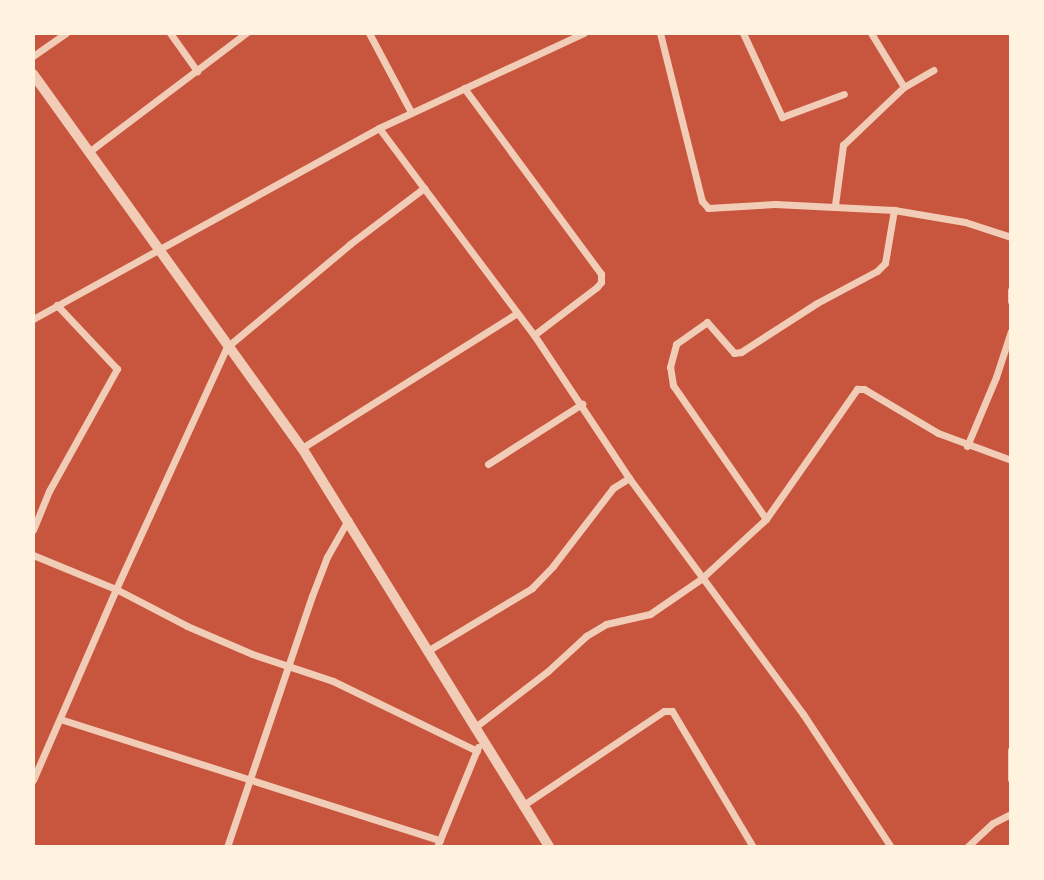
<!DOCTYPE html>
<html>
<head>
<meta charset="utf-8">
<style>
  body { margin:0 }
  #map { position:relative; width:1044px; height:880px; overflow:hidden; background:#c8553d; font-family:Cabin,sans-serif }
  div>[style] { position:absolute }
  .minor>* { height:7px; margin:-3.5px; padding:0 3.5px; transform-origin:3.5px; border-radius:3.5px; background:#f1ccb7 }
  .tertiary>* { height:10px; margin:-5px; padding:0 5px; transform-origin:5px; border-radius:5px; background:#f1ccb7 }
  span { translate:-50% -50%; white-space:nowrap; text-align:center; line-height:1.15; -webkit-text-stroke:7px #fff3e0; paint-order:stroke }
  .frame { position:absolute; inset:0; border:35px solid #fff3e0; pointer-events:none }
</style>
</head>
<body>
<div id="map">
  <div class="minor">
    <div style="left:170px;top:33px;width:47px;rotate:54.6deg"></div>
    <div style="left:369px;top:33px;width:89px;rotate:62deg"></div>
    <div style="left:660px;top:33px;width:173px;rotate:76deg"></div>
    <div style="left:702px;top:201px;width:9px;rotate:49deg"></div>
    <div style="left:708px;top:208px;width:67px;rotate:-3.4deg"></div>
    <div style="left:775px;top:204px;width:119px;rotate:2.9deg"></div>
    <div style="left:894px;top:210px;width:72px;rotate:9.6deg"></div>
    <div style="left:965px;top:222px;width:48px;rotate:18.1deg"></div>
    <div style="left:743px;top:33px;width:93px;rotate:65.1deg"></div>
    <div style="left:782px;top:117px;width:66px;rotate:-20.4deg"></div>
    <div style="left:871px;top:33px;width:63px;rotate:58.6deg"></div>
    <div style="left:33px;top:56px;width:40px;rotate:-34.9deg"></div>
    <div style="left:464px;top:88px;width:231px;rotate:53.6deg"></div>
    <div style="left:601px;top:274px;width:8px;rotate:90deg"></div>
    <div style="left:601px;top:282px;width:6px;rotate:129deg"></div>
    <div style="left:597px;top:287px;width:79px;rotate:142.7deg"></div>
    <div style="left:379px;top:128px;width:259px;rotate:53.2deg"></div>
    <div style="left:534px;top:335px;width:172px;rotate:56.4deg"></div>
    <div style="left:629px;top:478px;width:293px;rotate:53.6deg"></div>
    <div style="left:803px;top:714px;width:159px;rotate:56.5deg"></div>
    <div style="left:90px;top:151px;width:196px;rotate:-37.1deg"></div>
    <div style="left:835px;top:205px;width:61px;rotate:-82.4deg"></div>
    <div style="left:843px;top:145px;width:84px;rotate:-43.6deg"></div>
    <div style="left:904px;top:87px;width:34px;rotate:-30deg"></div>
    <div style="left:1011px;top:290px;width:11px;rotate:90deg"></div>
    <div style="left:33px;top:319px;width:395px;rotate:-28.9deg"></div>
    <div style="left:379px;top:128px;width:226px;rotate:-24.9deg"></div>
    <div style="left:967px;top:446px;width:75px;rotate:-67.2deg"></div>
    <div style="left:996px;top:377px;width:48px;rotate:-71.9deg"></div>
    <div style="left:302px;top:448px;width:252px;rotate:-32.1deg"></div>
    <div style="left:488px;top:464px;width:112px;rotate:-32.6deg"></div>
    <div style="left:766px;top:519px;width:163px;rotate:-124.8deg"></div>
    <div style="left:673px;top:385px;width:18px;rotate:-99deg"></div>
    <div style="left:670px;top:367px;width:24px;rotate:-75deg"></div>
    <div style="left:676px;top:344px;width:38px;rotate:-35deg"></div>
    <div style="left:707px;top:322px;width:41px;rotate:48.9deg"></div>
    <div style="left:734px;top:353px;width:7px;rotate:-8deg"></div>
    <div style="left:741px;top:352px;width:90px;rotate:-32.8deg"></div>
    <div style="left:817px;top:303px;width:68px;rotate:-28.1deg"></div>
    <div style="left:877px;top:271px;width:11px;rotate:-45deg"></div>
    <div style="left:885px;top:263px;width:54px;rotate:-80.4deg"></div>
    <div style="left:33px;top:530px;width:42px;rotate:-67.7deg"></div>
    <div style="left:49px;top:491px;width:140px;rotate:-60.9deg"></div>
    <div style="left:117px;top:369px;width:88px;rotate:-133.2deg"></div>
    <div style="left:33px;top:555px;width:90px;rotate:22.3deg"></div>
    <div style="left:116px;top:589px;width:80px;rotate:27.5deg"></div>
    <div style="left:187px;top:626px;width:71px;rotate:23.3deg"></div>
    <div style="left:252px;top:654px;width:85px;rotate:18.4deg"></div>
    <div style="left:333px;top:681px;width:160px;rotate:25.9deg"></div>
    <div style="left:429px;top:650px;width:120px;rotate:-31deg"></div>
    <div style="left:532px;top:588px;width:30px;rotate:-46deg"></div>
    <div style="left:553px;top:566px;width:98px;rotate:-52.4deg"></div>
    <div style="left:613px;top:488px;width:19px;rotate:-32deg"></div>
    <div style="left:60px;top:719px;width:399px;rotate:17.7deg"></div>
    <div style="left:474px;top:728px;width:93px;rotate:-37.6deg"></div>
    <div style="left:548px;top:671px;width:52px;rotate:-42.6deg"></div>
    <div style="left:586px;top:636px;width:23px;rotate:-31deg"></div>
    <div style="left:606px;top:624px;width:45px;rotate:-12.8deg"></div>
    <div style="left:650px;top:614px;width:62px;rotate:-34.5deg"></div>
    <div style="left:701px;top:579px;width:88px;rotate:-42.7deg"></div>
    <div style="left:766px;top:519px;width:159px;rotate:-55deg"></div>
    <div style="left:857px;top:389px;width:7px"></div>
    <div style="left:864px;top:389px;width:86px;rotate:30.7deg"></div>
    <div style="left:938px;top:433px;width:78px;rotate:20.3deg"></div>
    <div style="left:1011px;top:750px;width:29px;rotate:90deg"></div>
    <div style="left:33px;top:780px;width:208px;rotate:-66.5deg"></div>
    <div style="left:116px;top:589px;width:266px;rotate:-65.4deg"></div>
    <div style="left:227px;top:347px;width:160px;rotate:-39.9deg"></div>
    <div style="left:350px;top:244px;width:93px;rotate:-37.1deg"></div>
    <div style="left:522px;top:806px;width:171px;rotate:-33.8deg"></div>
    <div style="left:664px;top:711px;width:8px"></div>
    <div style="left:672px;top:711px;width:158px;rotate:59.2deg"></div>
    <div style="left:227px;top:847px;width:265px;rotate:-71.3deg"></div>
    <div style="left:312px;top:596px;width:42px;rotate:-69deg"></div>
    <div style="left:327px;top:557px;width:43px;rotate:-60.4deg"></div>
    <div style="left:437px;top:847px;width:108px;rotate:-67.7deg"></div>
    <div style="left:967px;top:847px;width:35px;rotate:-43deg"></div>
    <div style="left:993px;top:823px;width:20px;rotate:-27deg"></div>
  </div>
  <div class="tertiary">
    <div style="left:33px;top:74px;width:461px;rotate:54.3deg"></div>
    <div style="left:302px;top:448px;width:469px;rotate:58.2deg"></div>
  </div>
  <div class="frame"></div>
</div>
</body>
</html>
